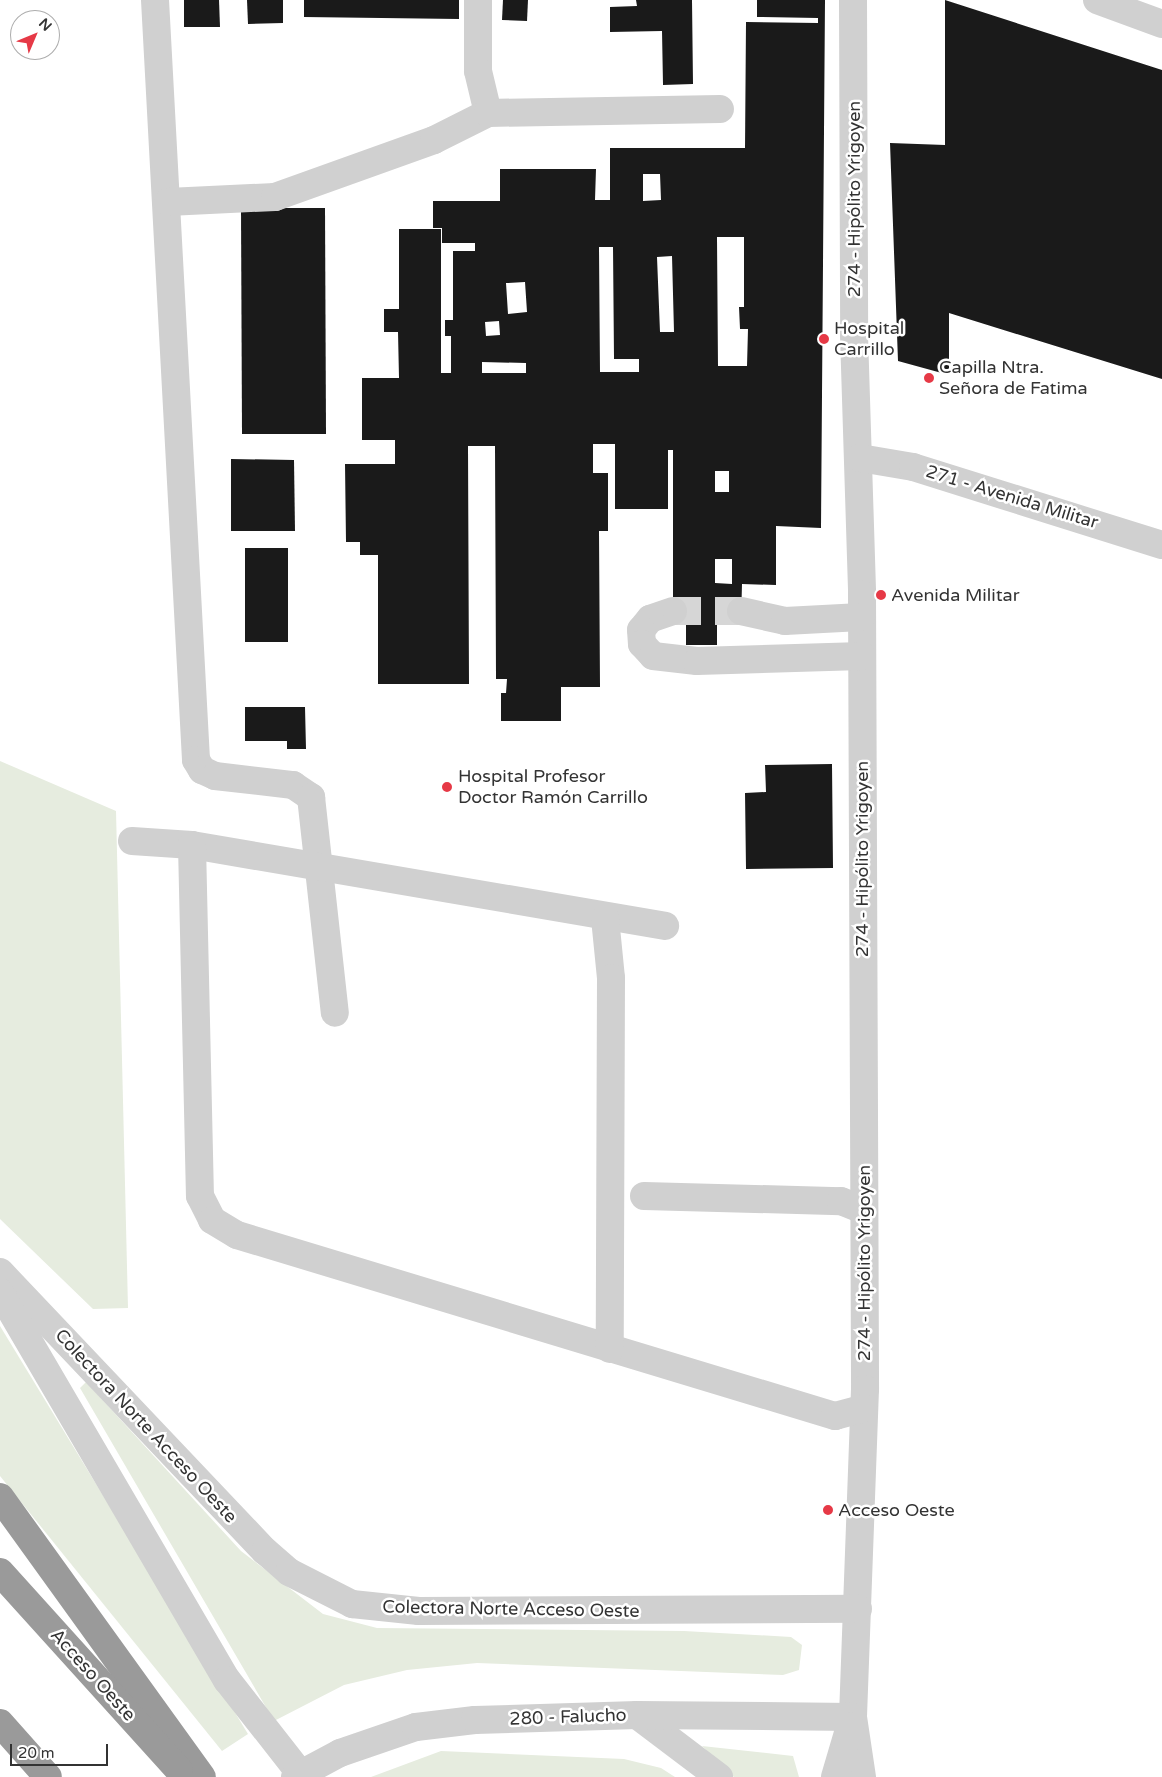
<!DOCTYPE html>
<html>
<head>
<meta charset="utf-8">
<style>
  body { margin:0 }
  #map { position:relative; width:1162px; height:1777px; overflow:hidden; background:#fff; font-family:"Varela Round",sans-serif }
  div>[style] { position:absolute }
  .green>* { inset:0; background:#e6ecdf }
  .building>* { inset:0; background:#1a1a1a }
  .minor-tunnel>* { height:28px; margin-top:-14px; transform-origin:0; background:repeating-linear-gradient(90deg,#d6d6d6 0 28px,transparent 0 42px) }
  .minor>* { height:28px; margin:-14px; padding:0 14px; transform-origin:14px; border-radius:14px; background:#d0d0d0 }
  .highway>* { height:28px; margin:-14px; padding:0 14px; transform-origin:14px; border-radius:14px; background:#9a9a9a }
  .dots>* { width:14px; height:14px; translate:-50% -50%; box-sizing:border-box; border:2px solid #fff; border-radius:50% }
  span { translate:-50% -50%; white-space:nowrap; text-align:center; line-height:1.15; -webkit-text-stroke:5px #fff; paint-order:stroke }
  .street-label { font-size:18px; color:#333 }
  .poi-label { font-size:18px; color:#333 }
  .left { translate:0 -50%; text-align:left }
  .north { position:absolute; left:10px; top:10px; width:50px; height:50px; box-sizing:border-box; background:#fff; border:1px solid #adadad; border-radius:50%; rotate:45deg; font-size:14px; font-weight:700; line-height:20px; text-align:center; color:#333 }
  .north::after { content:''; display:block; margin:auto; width:18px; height:22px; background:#e63946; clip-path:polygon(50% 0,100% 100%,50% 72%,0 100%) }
  .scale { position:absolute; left:10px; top:1744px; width:98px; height:22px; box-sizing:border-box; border:2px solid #333; border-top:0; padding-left:6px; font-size:15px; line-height:18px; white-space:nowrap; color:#333; -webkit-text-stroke:4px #fff; paint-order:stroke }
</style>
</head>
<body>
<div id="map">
  <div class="green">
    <div style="clip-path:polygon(0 761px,116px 811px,128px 1308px,93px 1309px,0 1219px)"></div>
    <div style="clip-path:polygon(0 1326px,248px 1734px,222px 1751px,0 1476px)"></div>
    <div style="clip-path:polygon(86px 1382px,241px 1551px,323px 1614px,377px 1628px,684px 1631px,791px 1637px,802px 1645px,799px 1670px,783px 1675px,477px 1663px,407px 1670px,344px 1685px,274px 1721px,80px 1388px)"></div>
    <div style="clip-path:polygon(702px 1746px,793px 1756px,799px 1777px,734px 1777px)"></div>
    <div style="clip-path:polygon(441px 1751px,624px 1759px,661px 1768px,675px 1777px,371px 1777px)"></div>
  </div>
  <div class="building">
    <div style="clip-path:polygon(184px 0,219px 0,220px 27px,184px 27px)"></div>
    <div style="clip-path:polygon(247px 0,283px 0,283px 23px,248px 24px)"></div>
    <div style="clip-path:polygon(304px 0,459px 0,459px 19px,304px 17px)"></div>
    <div style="clip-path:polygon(503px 0,528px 0,527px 21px,502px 20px)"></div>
    <div style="clip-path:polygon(636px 0,692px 0,693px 84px,663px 85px,662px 31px,610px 32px,610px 7px,637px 6px)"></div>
    <div style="clip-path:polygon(evenodd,757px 0,825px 0,821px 528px,776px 526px,776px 585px,742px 584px,741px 622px,717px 622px,717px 645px,686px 645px,686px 625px,673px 624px,673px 450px,668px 450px,668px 509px,615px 509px,615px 444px,593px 444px,593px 473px,608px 473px,608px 531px,599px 531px,600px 687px,561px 687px,561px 721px,501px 721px,501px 693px,506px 693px,507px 679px,496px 679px,495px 446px,468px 446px,469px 684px,378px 684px,378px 555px,360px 555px,360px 542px,346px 542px,345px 464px,395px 464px,395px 440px,362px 440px,362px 378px,399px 378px,398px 332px,384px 332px,384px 309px,399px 309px,399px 229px,441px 229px,441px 373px,451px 373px,451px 336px,445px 336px,445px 320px,453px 320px,453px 251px,475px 251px,475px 243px,442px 243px,442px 228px,433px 228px,433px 201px,500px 201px,500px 169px,596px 169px,595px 200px,610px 200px,610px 148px,745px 148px,746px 22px,818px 23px,818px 18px,757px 17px,757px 0,643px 174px,660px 174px,661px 200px,643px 201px,643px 174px,757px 0,717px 237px,744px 237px,744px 307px,739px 307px,740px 329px,748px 329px,747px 366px,718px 366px,717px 237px,757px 0,599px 247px,613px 247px,614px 359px,639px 359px,639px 372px,600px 372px,599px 247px,757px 0,672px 256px,674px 332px,660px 332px,657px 257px,672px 256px,757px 0,525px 282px,527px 312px,508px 314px,506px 283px,525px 282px,757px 0,499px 321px,500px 335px,486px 336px,485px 322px,499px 321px,757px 0,482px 362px,526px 363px,526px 373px,482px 373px,482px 362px,757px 0,715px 471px,729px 471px,729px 492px,715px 492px,715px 471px,757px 0,715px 559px,732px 559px,732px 584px,715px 583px,715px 559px)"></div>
    <div style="clip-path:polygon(945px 0,1162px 70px,1162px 379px,949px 313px,949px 375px,898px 361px,890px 143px,945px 145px)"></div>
    <div style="clip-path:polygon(241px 208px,325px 208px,326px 434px,242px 434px)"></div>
    <div style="clip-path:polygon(231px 459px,294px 460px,295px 531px,231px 531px)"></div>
    <div style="clip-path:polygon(245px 548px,288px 548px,288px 642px,245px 642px)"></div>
    <div style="clip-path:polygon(245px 707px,305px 707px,306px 749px,287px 749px,287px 741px,245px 741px)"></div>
    <div style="clip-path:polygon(832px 764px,833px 868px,746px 869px,745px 793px,766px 792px,765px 765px)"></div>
  </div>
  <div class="minor-tunnel">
    <div style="left:673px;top:611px;width:68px"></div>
  </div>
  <div class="minor">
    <div style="left:155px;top:0;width:761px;rotate:86.91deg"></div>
    <div style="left:196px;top:760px;width:12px;rotate:59deg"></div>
    <div style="left:202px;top:770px;width:14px;rotate:25deg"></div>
    <div style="left:215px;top:776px;width:79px;rotate:6.6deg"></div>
    <div style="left:293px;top:785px;width:22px;rotate:34deg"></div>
    <div style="left:311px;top:797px;width:217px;rotate:83.7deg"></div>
    <div style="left:478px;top:0;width:71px;rotate:90deg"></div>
    <div style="left:478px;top:71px;width:43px;rotate:76.6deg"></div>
    <div style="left:853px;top:0;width:335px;rotate:89.8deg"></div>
    <div style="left:854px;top:335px;width:259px;rotate:88.2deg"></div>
    <div style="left:862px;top:594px;width:795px;rotate:89.78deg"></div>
    <div style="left:865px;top:1389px;width:328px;rotate:92.1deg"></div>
    <div style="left:853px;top:1717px;width:61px;rotate:81.5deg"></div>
    <div style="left:1097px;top:0;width:69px;rotate:20.3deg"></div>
    <div style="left:168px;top:202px;width:107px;rotate:-2.7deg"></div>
    <div style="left:275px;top:197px;width:169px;rotate:-19.7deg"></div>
    <div style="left:434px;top:140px;width:60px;rotate:-26.6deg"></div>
    <div style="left:488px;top:113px;width:232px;rotate:-1deg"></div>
    <div style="left:860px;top:458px;width:54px;rotate:9.6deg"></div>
    <div style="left:913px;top:467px;width:261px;rotate:17.4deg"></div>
    <div style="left:673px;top:611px;width:24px;rotate:161deg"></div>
    <div style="left:650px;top:619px;width:14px;rotate:129deg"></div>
    <div style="left:641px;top:630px;width:14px;rotate:86deg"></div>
    <div style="left:642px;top:644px;width:16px;rotate:47deg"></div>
    <div style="left:653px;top:656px;width:44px;rotate:6.5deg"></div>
    <div style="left:697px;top:661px;width:165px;rotate:-1.7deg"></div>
    <div style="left:741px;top:611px;width:45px;rotate:12.8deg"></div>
    <div style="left:785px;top:621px;width:76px;rotate:-3deg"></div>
    <div style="left:132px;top:841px;width:60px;rotate:3.8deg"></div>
    <div style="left:192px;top:845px;width:480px;rotate:9.7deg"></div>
    <div style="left:192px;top:845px;width:351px;rotate:88.7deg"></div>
    <div style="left:200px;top:1196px;width:27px;rotate:63deg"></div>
    <div style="left:212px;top:1220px;width:29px;rotate:31deg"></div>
    <div style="left:237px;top:1235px;width:625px;rotate:16.84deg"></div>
    <div style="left:835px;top:1416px;width:30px;rotate:-15deg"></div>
    <div style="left:605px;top:918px;width:60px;rotate:84.3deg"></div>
    <div style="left:611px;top:978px;width:371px;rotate:90.2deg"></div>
    <div style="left:644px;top:1196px;width:197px;rotate:1.5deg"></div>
    <div style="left:841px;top:1201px;width:24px;rotate:22deg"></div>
    <div style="left:0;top:1272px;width:385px;rotate:46.5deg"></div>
    <div style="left:265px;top:1551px;width:32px;rotate:41deg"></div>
    <div style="left:289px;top:1572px;width:71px;rotate:26.9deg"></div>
    <div style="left:352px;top:1604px;width:67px;rotate:6deg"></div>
    <div style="left:419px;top:1611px;width:439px;rotate:-0.3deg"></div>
    <div style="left:0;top:1292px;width:450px;rotate:59.7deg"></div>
    <div style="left:227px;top:1680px;width:123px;rotate:51.9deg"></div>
    <div style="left:637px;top:1715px;width:103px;rotate:37.1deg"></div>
    <div style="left:295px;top:1777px;width:51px;rotate:-28.1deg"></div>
    <div style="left:340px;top:1753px;width:80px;rotate:-18.9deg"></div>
    <div style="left:416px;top:1727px;width:59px;rotate:-6.8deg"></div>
    <div style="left:475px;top:1720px;width:162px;rotate:-1.8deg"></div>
    <div style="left:637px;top:1715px;width:216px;rotate:0.5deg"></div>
    <div style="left:835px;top:1777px;width:53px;rotate:-73.6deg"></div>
  </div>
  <div class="highway">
    <div style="left:0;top:1497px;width:345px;rotate:54.2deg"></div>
    <div style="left:0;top:1572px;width:267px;rotate:47.9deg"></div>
    <div style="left:0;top:1723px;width:72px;rotate:48.4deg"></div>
  </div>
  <div class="dots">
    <div style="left:824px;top:339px;background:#e63946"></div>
    <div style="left:929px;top:378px;background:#e63946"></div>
    <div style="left:881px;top:595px;background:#e63946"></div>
    <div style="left:447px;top:787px;background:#e63946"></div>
    <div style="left:828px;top:1510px;background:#e63946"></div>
  </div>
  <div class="street-label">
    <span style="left:854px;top:199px;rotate:-90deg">274 - Hipólito Yrigoyen</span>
    <span style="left:1012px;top:497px;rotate:17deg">271 - Avenida Militar</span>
    <span style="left:862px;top:859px;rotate:-90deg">274 - Hipólito Yrigoyen</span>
    <span style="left:864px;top:1263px;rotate:-90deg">274 - Hipólito Yrigoyen</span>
    <span style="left:146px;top:1426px;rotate:47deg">Colectora Norte Acceso Oeste</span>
    <span style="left:511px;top:1609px;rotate:1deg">Colectora Norte Acceso Oeste</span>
    <span style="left:93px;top:1675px;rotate:48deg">Acceso Oeste</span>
    <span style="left:568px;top:1717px;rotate:-2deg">280 - Falucho</span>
  </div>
  <div class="poi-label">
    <span class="left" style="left:834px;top:339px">Hospital<br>Carrillo</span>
    <span class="left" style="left:939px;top:378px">Capilla Ntra.<br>Señora de Fatima</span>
    <span class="left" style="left:891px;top:595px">Avenida Militar</span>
    <span class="left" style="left:458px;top:787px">Hospital Profesor<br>Doctor Ramón Carrillo</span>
    <span class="left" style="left:838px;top:1510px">Acceso Oeste</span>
  </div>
  <div class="north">N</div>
  <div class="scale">20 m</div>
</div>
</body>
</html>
